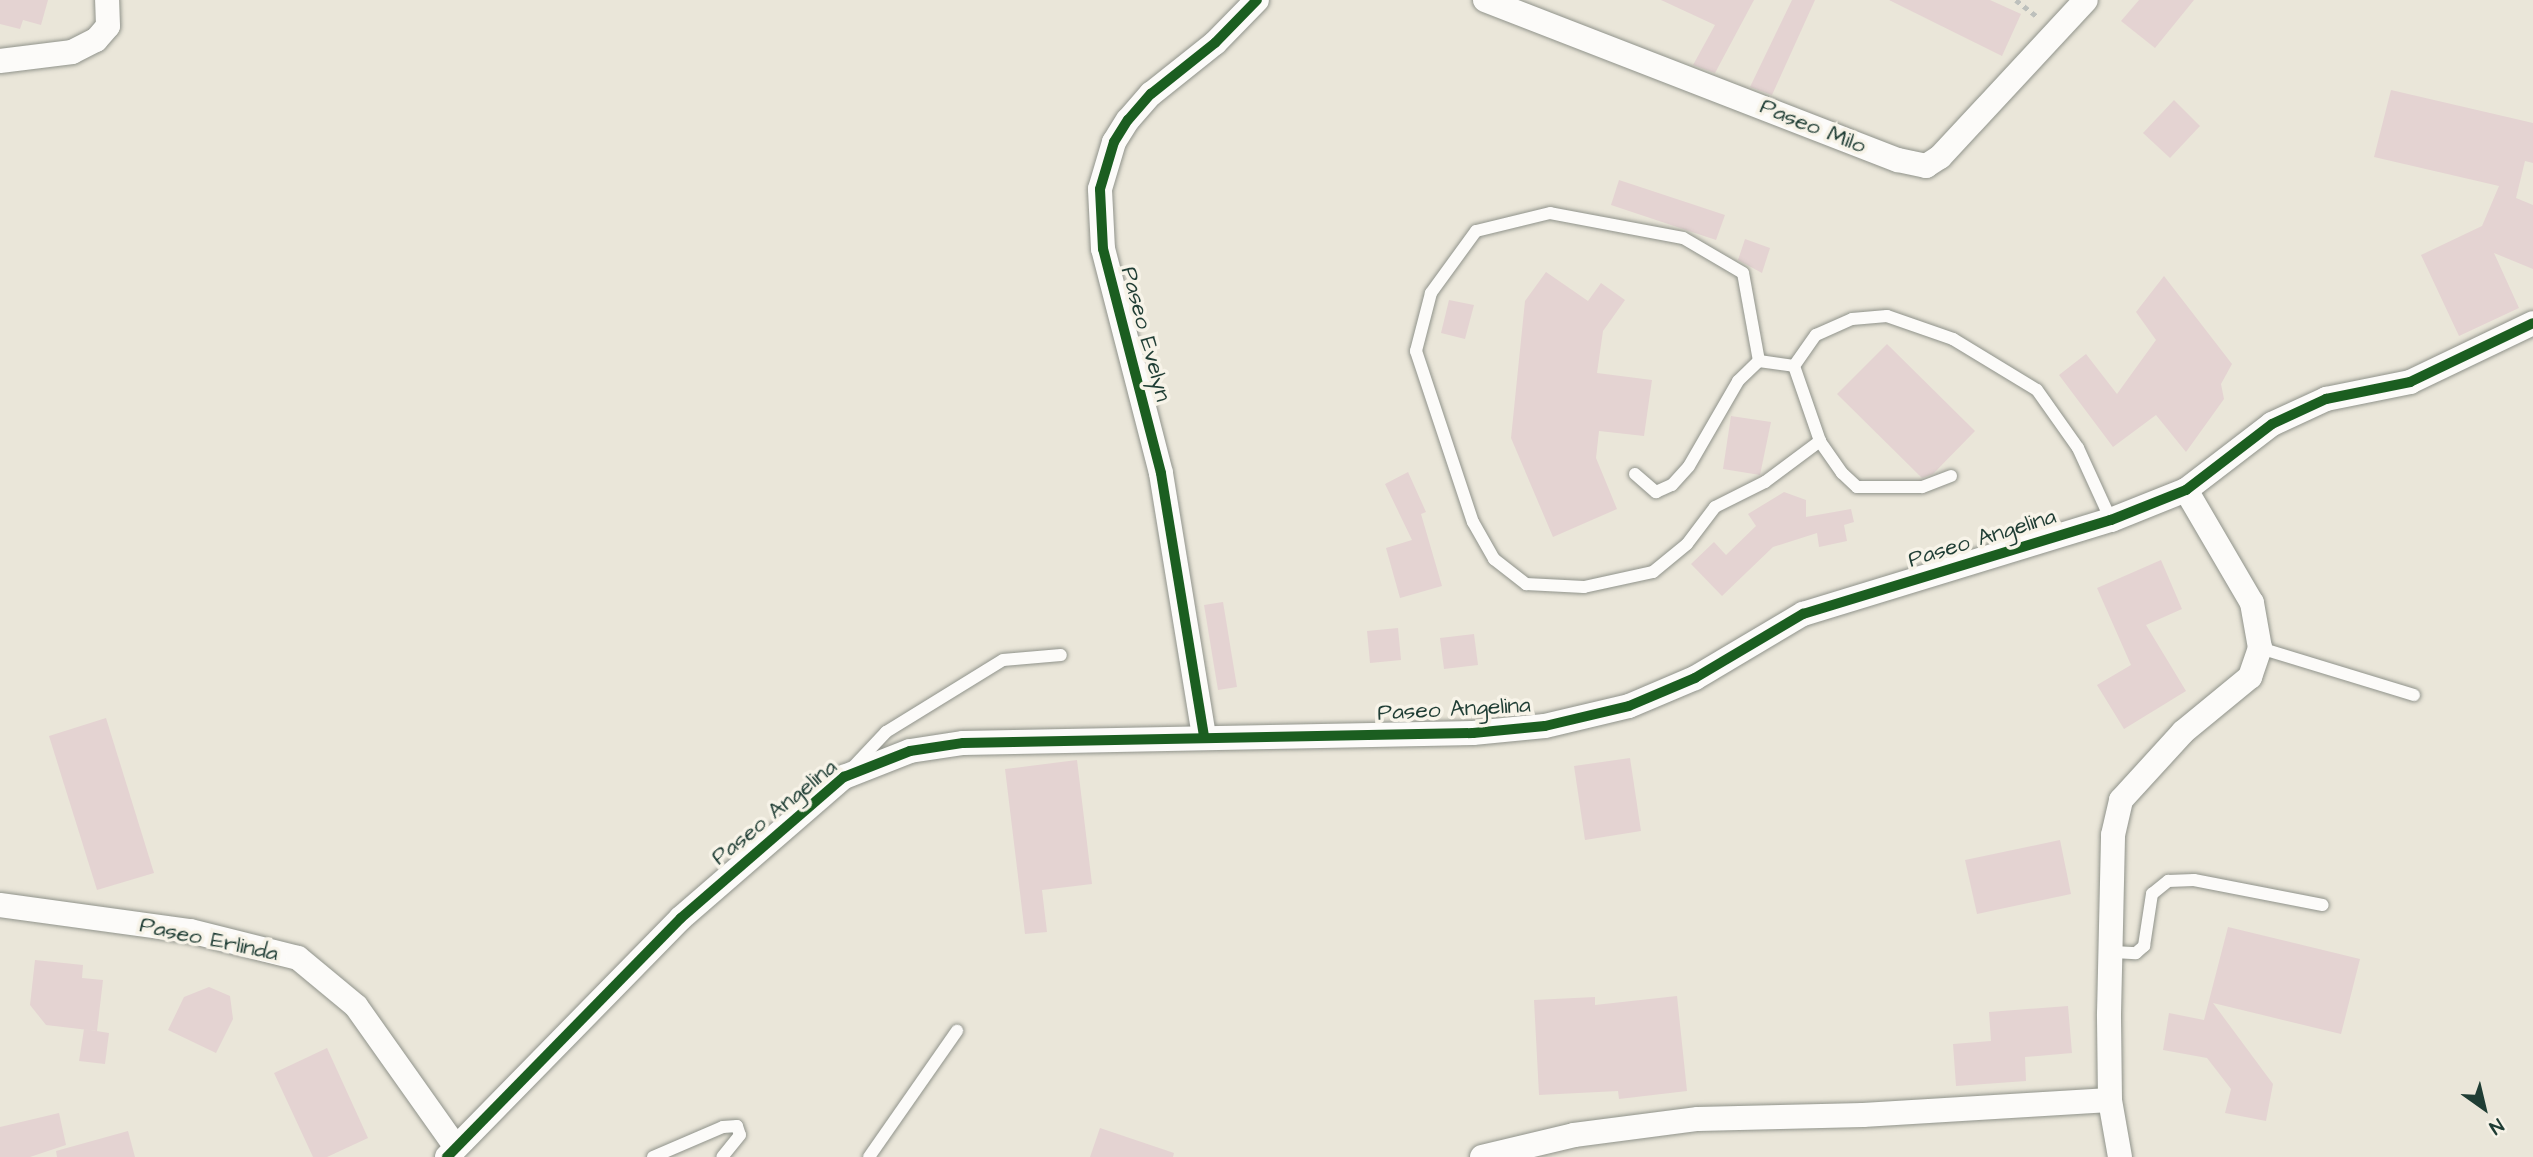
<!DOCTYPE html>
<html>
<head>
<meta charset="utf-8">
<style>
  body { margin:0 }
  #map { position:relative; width:2533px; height:1157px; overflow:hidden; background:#eae6d9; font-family:"Architects Daughter",sans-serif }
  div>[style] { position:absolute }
  .building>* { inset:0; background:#e4d3d2 }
  .path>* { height:4.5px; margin-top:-2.25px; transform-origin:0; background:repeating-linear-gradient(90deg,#bdc0bc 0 5px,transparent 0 10px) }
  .roads { filter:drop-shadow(0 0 2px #90938b) drop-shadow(0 0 2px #90938b) }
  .lane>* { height:12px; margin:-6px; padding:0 6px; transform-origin:6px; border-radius:6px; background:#fcfbf9 }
  .street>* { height:24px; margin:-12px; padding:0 12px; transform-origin:12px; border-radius:12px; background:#fcfbf9 }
  .cycleway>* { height:10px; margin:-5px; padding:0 5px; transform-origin:5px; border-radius:5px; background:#1b5e20 }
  span { translate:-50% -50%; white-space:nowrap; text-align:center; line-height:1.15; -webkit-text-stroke:7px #f7f3e8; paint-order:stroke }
  .street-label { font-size:23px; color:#1f3d34 }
  .north { position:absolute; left:2449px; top:1073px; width:70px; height:70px; -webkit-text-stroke:5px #f7f3e8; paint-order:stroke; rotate:146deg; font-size:19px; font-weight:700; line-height:28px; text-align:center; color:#1f3d34 }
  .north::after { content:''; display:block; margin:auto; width:24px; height:32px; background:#1f3d34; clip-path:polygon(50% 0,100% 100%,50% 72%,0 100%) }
</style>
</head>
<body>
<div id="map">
  <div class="building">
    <div style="clip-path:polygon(0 0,48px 0,41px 25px,23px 20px,20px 29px,0 24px)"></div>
    <div style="clip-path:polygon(1661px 0,1754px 0,1715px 73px,1693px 65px,1715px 25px)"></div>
    <div style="clip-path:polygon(1792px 0,1815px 0,1772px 95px,1750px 87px)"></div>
    <div style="clip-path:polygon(1889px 0,1990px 0,2021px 14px,2002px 56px)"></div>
    <div style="clip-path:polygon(2139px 0,2194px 0,2155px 48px,2121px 21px)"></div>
    <div style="clip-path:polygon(2391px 90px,2533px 123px,2533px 163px,2525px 161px,2516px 198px,2533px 205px,2533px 269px,2494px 253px,2519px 308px,2459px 336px,2421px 255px,2482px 226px,2499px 186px,2374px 157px)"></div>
    <div style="clip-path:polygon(2174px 100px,2200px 126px,2170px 158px,2143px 133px)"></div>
    <div style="clip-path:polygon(1619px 180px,1725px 215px,1716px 240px,1611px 205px)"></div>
    <div style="clip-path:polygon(1745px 239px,1770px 248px,1762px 273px,1738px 260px)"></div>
    <div style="clip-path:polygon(1546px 272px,1588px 301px,1601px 283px,1625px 300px,1603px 331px,1597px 373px,1652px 380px,1644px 436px,1599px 431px,1596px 458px,1617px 509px,1553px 537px,1511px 438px,1525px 301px)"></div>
    <div style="clip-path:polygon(2164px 276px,2232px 364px,2221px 384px,2224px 399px,2186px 452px,2156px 415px,2113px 447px,2059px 375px,2086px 354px,2117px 394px,2156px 340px,2136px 312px)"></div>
    <div style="clip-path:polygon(1449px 300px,1474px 305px,1465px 339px,1441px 333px)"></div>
    <div style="clip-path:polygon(1887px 344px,1975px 431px,1933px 474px,1922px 478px,1837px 394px)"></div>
    <div style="clip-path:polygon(1731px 416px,1771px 422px,1760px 475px,1723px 469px)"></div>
    <div style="clip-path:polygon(1408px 472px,1426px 512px,1421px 514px,1442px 586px,1400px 598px,1386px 548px,1412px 540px,1385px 484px)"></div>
    <div style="clip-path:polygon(1784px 492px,1806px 500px,1806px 517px,1851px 509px,1854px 522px,1844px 525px,1847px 541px,1819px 547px,1817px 533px,1773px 547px,1722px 596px,1691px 564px,1714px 542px,1726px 555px,1756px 526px,1748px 514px)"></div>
    <div style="clip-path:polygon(2161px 560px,2182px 609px,2146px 625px,2186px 691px,2124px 729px,2097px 685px,2131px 665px,2097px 588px)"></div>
    <div style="clip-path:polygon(1223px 602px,1237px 687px,1218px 690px,1204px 605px)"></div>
    <div style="clip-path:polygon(1398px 628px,1401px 660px,1370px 663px,1367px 631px)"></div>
    <div style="clip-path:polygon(1474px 634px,1478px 665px,1444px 669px,1440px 638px)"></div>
    <div style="clip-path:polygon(106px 718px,154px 873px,97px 890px,49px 736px)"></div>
    <div style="clip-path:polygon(1630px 758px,1641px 831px,1585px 840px,1574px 766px)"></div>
    <div style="clip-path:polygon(1077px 760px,1092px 884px,1042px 890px,1047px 932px,1025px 934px,1005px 769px)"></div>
    <div style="clip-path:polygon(2060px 840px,2071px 894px,1977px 914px,1965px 860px)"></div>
    <div style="clip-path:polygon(2228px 927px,2360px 959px,2341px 1034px,2213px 1003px,2273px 1084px,2266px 1121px,2225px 1113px,2231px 1089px,2207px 1058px,2163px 1050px,2169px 1013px,2204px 1020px)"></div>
    <div style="clip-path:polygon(35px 960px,83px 965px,82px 978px,103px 980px,97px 1031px,46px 1025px,30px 1005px)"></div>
    <div style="clip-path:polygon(209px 987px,230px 996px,233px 1019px,216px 1053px,168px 1030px,184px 997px)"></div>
    <div style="clip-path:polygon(1677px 996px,1687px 1091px,1619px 1099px,1618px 1091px,1539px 1095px,1534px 1000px,1595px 997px,1595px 1005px)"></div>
    <div style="clip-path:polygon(2068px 1006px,2072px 1053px,2025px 1057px,2026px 1081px,1956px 1086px,1953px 1044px,1991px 1041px,1989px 1012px)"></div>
    <div style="clip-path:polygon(84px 1029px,109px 1033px,105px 1064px,79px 1061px)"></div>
    <div style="clip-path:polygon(327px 1048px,368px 1138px,327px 1157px,313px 1157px,274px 1073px)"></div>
    <div style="clip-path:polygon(59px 1113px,66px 1145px,30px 1157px,0 1157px,0 1127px)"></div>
    <div style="clip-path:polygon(1100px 1128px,1174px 1153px,1173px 1157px,1090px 1157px)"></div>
    <div style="clip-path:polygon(128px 1131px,135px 1157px,57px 1157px,56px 1151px)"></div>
  </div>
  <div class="path">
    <div style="left:2016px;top:0;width:28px;rotate:38deg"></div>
  </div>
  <div class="roads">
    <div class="lane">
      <div style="left:1759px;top:361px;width:89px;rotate:-100.3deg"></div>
      <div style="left:1743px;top:273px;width:69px;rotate:-149.7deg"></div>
      <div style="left:1683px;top:238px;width:135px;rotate:-169.4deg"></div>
      <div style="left:1550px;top:213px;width:76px;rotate:166.3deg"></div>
      <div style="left:1476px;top:231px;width:77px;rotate:126deg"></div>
      <div style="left:1431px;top:293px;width:60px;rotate:104.5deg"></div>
      <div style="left:1416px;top:351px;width:180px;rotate:71.6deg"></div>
      <div style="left:1473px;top:522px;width:43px;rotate:60.4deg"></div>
      <div style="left:1494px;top:559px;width:41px;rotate:38deg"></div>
      <div style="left:1526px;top:584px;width:58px;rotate:3deg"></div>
      <div style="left:1584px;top:587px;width:71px;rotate:-12.3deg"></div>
      <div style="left:1653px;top:572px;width:44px;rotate:-39.5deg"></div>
      <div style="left:1687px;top:544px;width:46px;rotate:-52.9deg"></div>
      <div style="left:1715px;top:507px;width:56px;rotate:-26.6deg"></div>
      <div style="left:1765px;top:482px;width:69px;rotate:-36.7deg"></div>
      <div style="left:1635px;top:474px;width:28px;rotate:41deg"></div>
      <div style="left:1656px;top:492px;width:17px;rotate:-24deg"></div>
      <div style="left:1672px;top:485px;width:25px;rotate:-48deg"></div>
      <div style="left:1689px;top:466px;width:98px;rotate:-60deg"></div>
      <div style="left:1738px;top:381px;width:29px;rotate:-44deg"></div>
      <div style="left:1759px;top:361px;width:35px;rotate:8deg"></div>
      <div style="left:1951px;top:476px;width:31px;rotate:159deg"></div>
      <div style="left:1922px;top:487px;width:65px;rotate:180deg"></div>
      <div style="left:1857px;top:487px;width:21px;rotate:-137deg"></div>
      <div style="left:1842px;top:473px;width:39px;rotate:-125deg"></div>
      <div style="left:1820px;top:441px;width:79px;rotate:-109.1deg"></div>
      <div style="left:1794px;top:366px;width:38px;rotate:-55deg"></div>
      <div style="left:1816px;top:335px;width:39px;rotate:-24deg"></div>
      <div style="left:1852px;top:319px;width:35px;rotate:-5deg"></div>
      <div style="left:1887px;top:316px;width:70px;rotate:19.2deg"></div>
      <div style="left:1953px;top:339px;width:98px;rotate:31.3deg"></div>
      <div style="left:2037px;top:390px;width:71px;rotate:54.7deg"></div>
      <div style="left:2078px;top:448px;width:79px;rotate:65.4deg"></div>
      <div style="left:2260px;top:648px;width:161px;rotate:17deg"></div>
      <div style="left:854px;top:766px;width:47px;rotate:-46.7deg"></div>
      <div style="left:886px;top:732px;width:137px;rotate:-31.6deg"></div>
      <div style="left:1003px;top:660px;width:58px;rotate:-4.9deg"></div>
      <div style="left:2114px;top:952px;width:22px;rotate:3deg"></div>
      <div style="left:2136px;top:953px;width:11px;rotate:-41deg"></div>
      <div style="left:2144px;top:946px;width:53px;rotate:-81.3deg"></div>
      <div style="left:2152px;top:894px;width:21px;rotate:-39deg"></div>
      <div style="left:2168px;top:881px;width:26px;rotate:-2deg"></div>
      <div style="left:2194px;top:880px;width:131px;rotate:11deg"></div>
      <div style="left:653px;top:1157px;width:76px;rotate:-23.2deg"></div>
      <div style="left:723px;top:1127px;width:14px;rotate:-4deg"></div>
      <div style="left:737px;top:1126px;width:9px;rotate:72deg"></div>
      <div style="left:740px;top:1135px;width:28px;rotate:129deg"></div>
      <div style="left:869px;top:1157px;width:154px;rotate:-55.1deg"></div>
    </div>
    <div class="street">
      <div style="left:1485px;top:0;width:443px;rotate:21.2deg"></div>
      <div style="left:1898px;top:160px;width:29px;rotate:12deg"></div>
      <div style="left:1926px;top:166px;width:17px;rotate:-33deg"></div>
      <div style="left:1940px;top:157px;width:214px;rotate:-47.1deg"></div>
      <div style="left:0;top:61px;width:73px;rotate:-7.1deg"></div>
      <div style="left:72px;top:52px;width:27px;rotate:-27deg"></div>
      <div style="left:96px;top:40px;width:18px;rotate:-49deg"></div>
      <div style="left:108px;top:26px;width:26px;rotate:-92deg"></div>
      <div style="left:1204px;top:736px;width:266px;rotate:-99.3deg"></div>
      <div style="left:1161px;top:473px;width:231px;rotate:-104.5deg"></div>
      <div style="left:1103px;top:249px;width:60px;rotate:-92.9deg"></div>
      <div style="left:1100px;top:189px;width:49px;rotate:-73.4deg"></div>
      <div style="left:1114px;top:142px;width:26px;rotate:-58deg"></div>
      <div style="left:1128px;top:120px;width:35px;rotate:-49deg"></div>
      <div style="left:1151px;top:94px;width:82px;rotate:-38.6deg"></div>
      <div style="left:1215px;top:43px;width:60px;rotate:-45.7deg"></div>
      <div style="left:0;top:905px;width:192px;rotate:7.8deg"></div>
      <div style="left:190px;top:931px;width:111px;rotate:14deg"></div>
      <div style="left:298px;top:958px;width:75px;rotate:39.6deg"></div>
      <div style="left:356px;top:1006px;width:171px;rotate:54.7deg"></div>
      <div style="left:447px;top:1157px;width:334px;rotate:-45.6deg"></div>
      <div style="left:681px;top:918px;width:216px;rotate:-40.9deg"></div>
      <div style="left:844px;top:777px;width:71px;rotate:-21.5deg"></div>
      <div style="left:910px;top:751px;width:54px;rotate:-8.6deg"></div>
      <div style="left:963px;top:743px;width:510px;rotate:-1.12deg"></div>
      <div style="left:1473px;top:733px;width:72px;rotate:-5.6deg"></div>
      <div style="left:1545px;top:726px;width:86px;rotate:-13.4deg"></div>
      <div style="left:1629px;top:706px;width:72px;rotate:-23deg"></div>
      <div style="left:1695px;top:678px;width:126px;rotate:-30.7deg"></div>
      <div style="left:1803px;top:614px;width:322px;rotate:-17deg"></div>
      <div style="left:2111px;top:520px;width:81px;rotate:-21.8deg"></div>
      <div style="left:2186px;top:490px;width:108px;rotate:-37.5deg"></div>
      <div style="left:2272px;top:424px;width:60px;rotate:-24.8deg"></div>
      <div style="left:2326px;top:399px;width:86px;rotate:-11.4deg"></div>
      <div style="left:2410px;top:382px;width:136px;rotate:-25.6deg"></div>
      <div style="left:1482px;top:1157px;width:95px;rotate:-13.4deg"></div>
      <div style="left:1574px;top:1135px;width:125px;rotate:-7.4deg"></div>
      <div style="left:1698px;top:1119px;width:165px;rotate:-1.4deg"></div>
      <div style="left:1863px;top:1115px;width:247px;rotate:-3.5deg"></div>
      <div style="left:2120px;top:1157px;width:58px;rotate:-100deg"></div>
      <div style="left:2110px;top:1100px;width:86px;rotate:-90.7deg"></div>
      <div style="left:2109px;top:1014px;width:179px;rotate:-88.7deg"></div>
      <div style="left:2113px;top:835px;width:36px;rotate:-77deg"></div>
      <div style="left:2121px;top:800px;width:92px;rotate:-47.6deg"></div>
      <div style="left:2183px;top:732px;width:87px;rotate:-39.4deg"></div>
      <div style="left:2250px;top:677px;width:31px;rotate:-71deg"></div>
      <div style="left:2260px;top:648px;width:46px;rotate:-100.1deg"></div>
      <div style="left:2252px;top:603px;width:131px;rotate:-120.3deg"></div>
    </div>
  </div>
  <div class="cycleway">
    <div style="left:1204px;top:736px;width:266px;rotate:-99.3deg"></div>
    <div style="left:1161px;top:473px;width:231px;rotate:-104.5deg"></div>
    <div style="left:1103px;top:249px;width:60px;rotate:-92.9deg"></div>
    <div style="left:1100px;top:189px;width:49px;rotate:-73.4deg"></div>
    <div style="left:1114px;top:142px;width:26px;rotate:-58deg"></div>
    <div style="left:1128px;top:120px;width:35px;rotate:-49deg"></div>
    <div style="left:1151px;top:94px;width:82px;rotate:-38.6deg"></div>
    <div style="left:1215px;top:43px;width:60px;rotate:-45.7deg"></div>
    <div style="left:447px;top:1157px;width:334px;rotate:-45.6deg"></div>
    <div style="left:681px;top:918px;width:216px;rotate:-40.9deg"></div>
    <div style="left:844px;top:777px;width:71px;rotate:-21.5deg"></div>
    <div style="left:910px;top:751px;width:54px;rotate:-8.6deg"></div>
    <div style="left:963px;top:743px;width:510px;rotate:-1.12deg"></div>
    <div style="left:1473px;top:733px;width:72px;rotate:-5.6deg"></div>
    <div style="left:1545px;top:726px;width:86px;rotate:-13.4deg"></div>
    <div style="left:1629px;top:706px;width:72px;rotate:-23deg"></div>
    <div style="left:1695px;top:678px;width:126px;rotate:-30.7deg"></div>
    <div style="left:1803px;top:614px;width:322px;rotate:-17deg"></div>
    <div style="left:2111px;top:520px;width:81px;rotate:-21.8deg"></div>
    <div style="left:2186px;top:490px;width:108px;rotate:-37.5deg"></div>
    <div style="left:2272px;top:424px;width:60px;rotate:-24.8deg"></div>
    <div style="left:2326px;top:399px;width:86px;rotate:-11.4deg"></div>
    <div style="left:2410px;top:382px;width:136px;rotate:-25.6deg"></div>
  </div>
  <div class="street-label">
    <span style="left:1813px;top:126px;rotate:22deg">Paseo Milo</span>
    <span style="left:1146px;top:334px;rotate:75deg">Paseo Evelyn</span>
    <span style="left:1982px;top:538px;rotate:-17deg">Paseo Angelina</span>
    <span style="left:1454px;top:709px;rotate:-3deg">Paseo Angelina</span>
    <span style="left:774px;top:812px;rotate:-39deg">Paseo Angelina</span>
    <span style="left:209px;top:939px;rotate:12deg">Paseo Erlinda</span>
  </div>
  <div class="north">N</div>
</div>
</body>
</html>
